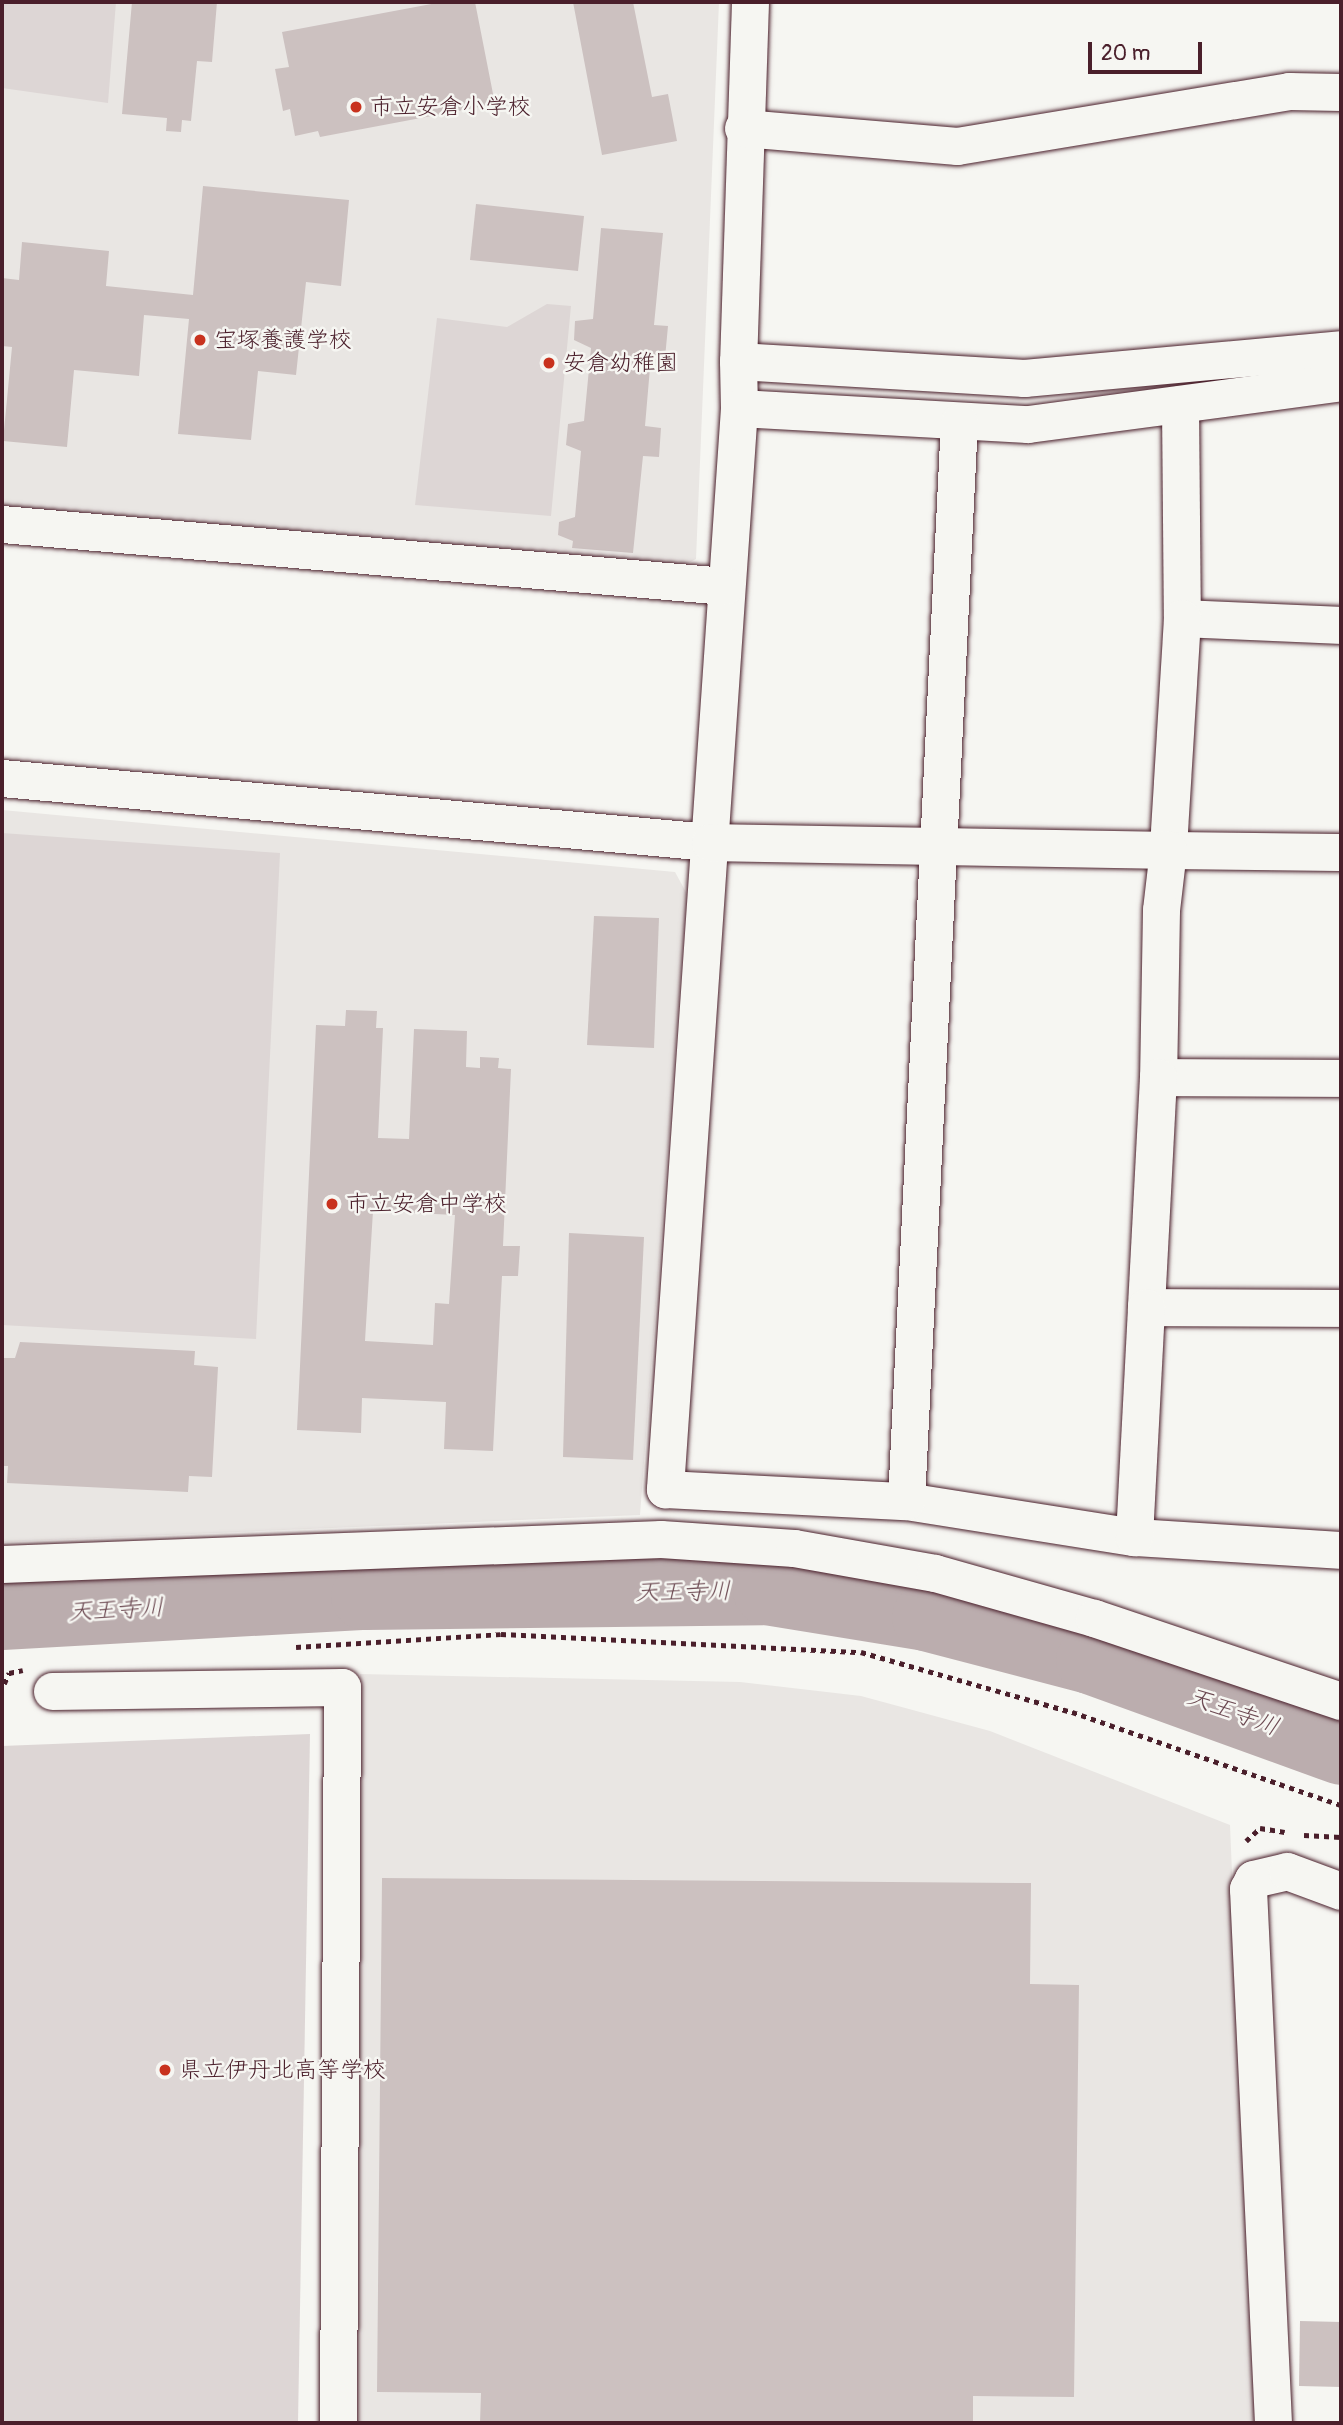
<!DOCTYPE html>
<html>
<head>
<meta charset="utf-8">
<style>
  body { margin:0 }
  #map { position:relative; width:1343px; height:2425px; overflow:hidden; background:#f6f6f2; font-family:Pangolin,"Klee One",sans-serif }
  div>[style] { position:absolute }
  .built>* { inset:0; background:#e9e6e3 }
  .green>* { inset:0; background:#ddd6d5 }
  .river>* { height:68px; margin:-34px; padding:0 34px; transform-origin:34px; border-radius:34px; background:#bbadae }
  .building>* { inset:0; background:#ccc1c0 }
  .path>* { height:4.5px; margin-top:-2.25px; transform-origin:0; background:repeating-linear-gradient(90deg,#4a1f2b 0 5px,transparent 0 10px) }
  .roads { filter:drop-shadow(0 0 2px #4a1f2b) drop-shadow(0 0 2px #4a1f2b) }
  .minor>* { height:37px; margin:-18.5px; padding:0 18.5px; transform-origin:18.5px; border-radius:18.5px; background:#f6f6f2 }
  .dots>* { width:19px; height:19px; translate:-50% -50%; box-sizing:border-box; border:4px solid #f6f6f2; border-radius:50% }
  span { translate:-50% -50%; white-space:nowrap; text-align:center; line-height:1.15; -webkit-text-stroke:5px #f6f6f2; paint-order:stroke }
  .poi-label { font-size:23px; color:#4a1f2b }
  .left { translate:0 -50%; text-align:left }
  .water-label { font-size:24px; color:#6c4a52; font-style:italic }
  .frame { position:absolute; inset:0; border:4px solid #4a1f2b; pointer-events:none }
  .scale { position:absolute; left:1088px; top:42px; width:114px; height:32px; box-sizing:border-box; border:4px solid #4a1f2b; border-top:0; padding-left:9px; font-size:21px; line-height:24px; white-space:nowrap; color:#4a1f2b; -webkit-text-stroke:5px #f6f6f2; paint-order:stroke }
</style>
</head>
<body>
<div id="map">
  <div class="built">
    <div style="clip-path:polygon(2px 2px,719px 2px,696px 559px,677px 569px,2px 506px)"></div>
    <div style="clip-path:polygon(2px 810px,675px 872px,687px 894px,640px 1515px,2px 1542px)"></div>
    <div style="clip-path:polygon(360px 1674px,740px 1682px,861px 1696px,990px 1731px,1230px 1825px,1255px 2423px,346px 2423px)"></div>
  </div>
  <div class="green">
    <div style="clip-path:polygon(2px 2px,116px 2px,108px 103px,2px 88px)"></div>
    <div style="clip-path:polygon(547px 304px,571px 306px,551px 516px,415px 505px,437px 318px,507px 327px)"></div>
    <div style="clip-path:polygon(2px 833px,280px 853px,256px 1339px,2px 1325px)"></div>
    <div style="clip-path:polygon(310px 1734px,298px 2423px,2px 2423px,2px 1746px)"></div>
  </div>
  <div class="river">
    <div style="left:2px;top:1616px;width:364px;rotate:-3.2deg"></div>
    <div style="left:365px;top:1596px;width:402px;rotate:-0.7deg"></div>
    <div style="left:767px;top:1591px;width:161px;rotate:9.3deg"></div>
    <div style="left:926px;top:1617px;width:170px;rotate:14.7deg"></div>
    <div style="left:1090px;top:1660px;width:267px;rotate:19.9deg"></div>
  </div>
  <div class="building">
    <div style="clip-path:polygon(132px 2px,217px 2px,212px 62px,197px 61px,191px 121px,182px 120px,181px 132px,166px 131px,167px 118px,122px 114px)"></div>
    <div style="clip-path:polygon(442px 2px,475px 2px,495px 104px,320px 137px,318px 131px,295px 136px,290px 109px,283px 111px,275px 69px,289px 67px,282px 32px)"></div>
    <div style="clip-path:polygon(573px 2px,633px 2px,652px 97px,668px 94px,677px 141px,602px 155px)"></div>
    <div style="clip-path:polygon(203px 186px,349px 200px,341px 286px,306px 282px,296px 375px,258px 371px,251px 440px,178px 434px,189px 319px,144px 315px,139px 376px,74px 370px,67px 447px,3px 441px,12px 347px,2px 346px,2px 278px,19px 280px,22px 242px,109px 251px,106px 286px,193px 295px)"></div>
    <div style="clip-path:polygon(476px 204px,584px 216px,578px 271px,470px 260px)"></div>
    <div style="clip-path:polygon(601px 228px,663px 233px,654px 325px,668px 326px,665px 358px,651px 356px,645px 426px,661px 428px,659px 457px,643px 456px,633px 553px,572px 548px,573px 541px,558px 535px,559px 522px,575px 517px,581px 451px,566px 445px,568px 424px,584px 421px,591px 348px,574px 340px,575px 321px,593px 319px)"></div>
    <div style="clip-path:polygon(594px 916px,659px 918px,654px 1048px,587px 1045px)"></div>
    <div style="clip-path:polygon(evenodd,346px 1010px,377px 1011px,376px 1028px,383px 1028px,378px 1138px,409px 1139px,414px 1029px,467px 1031px,466px 1067px,480px 1068px,480px 1057px,499px 1058px,498px 1068px,511px 1069px,503px 1246px,520px 1246px,518px 1276px,502px 1276px,493px 1451px,444px 1449px,446px 1402px,362px 1398px,361px 1433px,297px 1430px,316px 1025px,345px 1026px,346px 1010px,373px 1211px,455px 1215px,449px 1304px,435px 1303px,433px 1345px,365px 1341px,373px 1211px)"></div>
    <div style="clip-path:polygon(569px 1233px,644px 1237px,633px 1460px,563px 1457px)"></div>
    <div style="clip-path:polygon(20px 1342px,195px 1351px,194px 1365px,218px 1367px,212px 1477px,189px 1476px,188px 1492px,7px 1483px,8px 1466px,2px 1466px,2px 1358px,15px 1358px)"></div>
    <div style="clip-path:polygon(382px 1878px,1031px 1883px,1030px 1984px,1079px 1985px,1074px 2397px,973px 2396px,973px 2423px,480px 2423px,481px 2393px,377px 2392px)"></div>
    <div style="clip-path:polygon(1300px 2321px,1341px 2322px,1341px 2387px,1299px 2386px)"></div>
  </div>
  <div class="path">
    <div style="left:296px;top:1647px;width:205px;rotate:-3.6deg"></div>
    <div style="left:501px;top:1634px;width:360px;rotate:2.9deg"></div>
    <div style="left:861px;top:1652px;width:219px;rotate:15.9deg"></div>
    <div style="left:1072px;top:1712px;width:285px;rotate:19.1deg"></div>
    <div style="left:4px;top:1684px;width:12px;rotate:-66deg"></div>
    <div style="left:9px;top:1673px;width:14px;rotate:-12deg"></div>
    <div style="left:1304px;top:1835px;width:37px;rotate:3deg"></div>
    <div style="left:1246px;top:1841px;width:19px;rotate:-43deg"></div>
    <div style="left:1260px;top:1828px;width:25px;rotate:9deg"></div>
  </div>
  <div class="roads">
    <div class="minor">
      <div style="left:750px;top:2px;width:359px;rotate:91.9deg"></div>
      <div style="left:738px;top:361px;width:287px;rotate:3.4deg"></div>
      <div style="left:1024px;top:378px;width:318px;rotate:-5.2deg"></div>
      <div style="left:743px;top:128px;width:215px;rotate:4.8deg"></div>
      <div style="left:957px;top:146px;width:337px;rotate:-9.4deg"></div>
      <div style="left:1289px;top:91px;width:52px;rotate:1.1deg"></div>
      <div style="left:738px;top:361px;width:47px;rotate:88.8deg"></div>
      <div style="left:739px;top:408px;width:1084px;rotate:93.92deg"></div>
      <div style="left:665px;top:1489px;width:241px;rotate:2.9deg"></div>
      <div style="left:906px;top:1501px;width:231px;rotate:9deg"></div>
      <div style="left:1134px;top:1537px;width:207px;rotate:3.6deg"></div>
      <div style="left:1180px;top:404px;width:214px;rotate:89.5deg"></div>
      <div style="left:739px;top:408px;width:289px;rotate:3.2deg"></div>
      <div style="left:1028px;top:424px;width:316px;rotate:-7.6deg"></div>
      <div style="left:2px;top:524px;width:726px;rotate:4.9deg"></div>
      <div style="left:1341px;top:625px;width:159px;rotate:-177.5deg"></div>
      <div style="left:1182px;top:618px;width:232px;rotate:93.5deg"></div>
      <div style="left:1168px;top:850px;width:173px;rotate:0.7deg"></div>
      <div style="left:2px;top:778px;width:711px;rotate:5.17deg"></div>
      <div style="left:710px;top:842px;width:458px;rotate:1deg"></div>
      <div style="left:1168px;top:850px;width:60px;rotate:96.7deg"></div>
      <div style="left:1161px;top:910px;width:167px;rotate:91deg"></div>
      <div style="left:1341px;top:1078px;width:183px;rotate:-179.7deg"></div>
      <div style="left:1158px;top:1077px;width:230px;rotate:93deg"></div>
      <div style="left:1146px;top:1307px;width:195px;rotate:0.3deg"></div>
      <div style="left:906px;top:1501px;width:1080px;rotate:-87.19deg"></div>
      <div style="left:1134px;top:1537px;width:230px;rotate:-87deg"></div>
      <div style="left:2px;top:1564px;width:659px;rotate:-2.17deg"></div>
      <div style="left:661px;top:1539px;width:133px;rotate:3.9deg"></div>
      <div style="left:794px;top:1548px;width:143px;rotate:10.1deg"></div>
      <div style="left:935px;top:1573px;width:165px;rotate:15.8deg"></div>
      <div style="left:1094px;top:1618px;width:261px;rotate:18.6deg"></div>
      <div style="left:52px;top:1691px;width:290px;rotate:-0.8deg"></div>
      <div style="left:342px;top:1687px;width:736px;rotate:90.31deg"></div>
      <div style="left:1273px;top:2423px;width:535px;rotate:-92.68deg"></div>
      <div style="left:1248px;top:1889px;width:11px;rotate:-63deg"></div>
      <div style="left:1253px;top:1879px;width:35px;rotate:-13deg"></div>
      <div style="left:1287px;top:1871px;width:58px;rotate:20.3deg"></div>
    </div>
  </div>
  <div class="dots">
    <div style="left:356px;top:107px;background:#c8321e"></div>
    <div style="left:200px;top:340px;background:#c8321e"></div>
    <div style="left:549px;top:363px;background:#c8321e"></div>
    <div style="left:332px;top:1204px;background:#c8321e"></div>
    <div style="left:165px;top:2070px;background:#c8321e"></div>
  </div>
  <div class="poi-label">
    <span class="left" style="left:370px;top:107px">市立安倉小学校</span>
    <span class="left" style="left:214px;top:340px">宝塚養護学校</span>
    <span class="left" style="left:563px;top:363px">安倉幼稚園</span>
    <span class="left" style="left:346px;top:1204px">市立安倉中学校</span>
    <span class="left" style="left:179px;top:2070px">県立伊丹北高等学校</span>
  </div>
  <div class="water-label">
    <span style="left:683px;top:1592px;rotate:-1deg">天王寺川</span>
    <span style="left:116px;top:1610px;rotate:-3deg">天王寺川</span>
    <span style="left:1233px;top:1712px;rotate:20deg">天王寺川</span>
  </div>
  <div class="frame"></div>
  <div class="scale">20 m</div>
</div>
</body>
</html>
